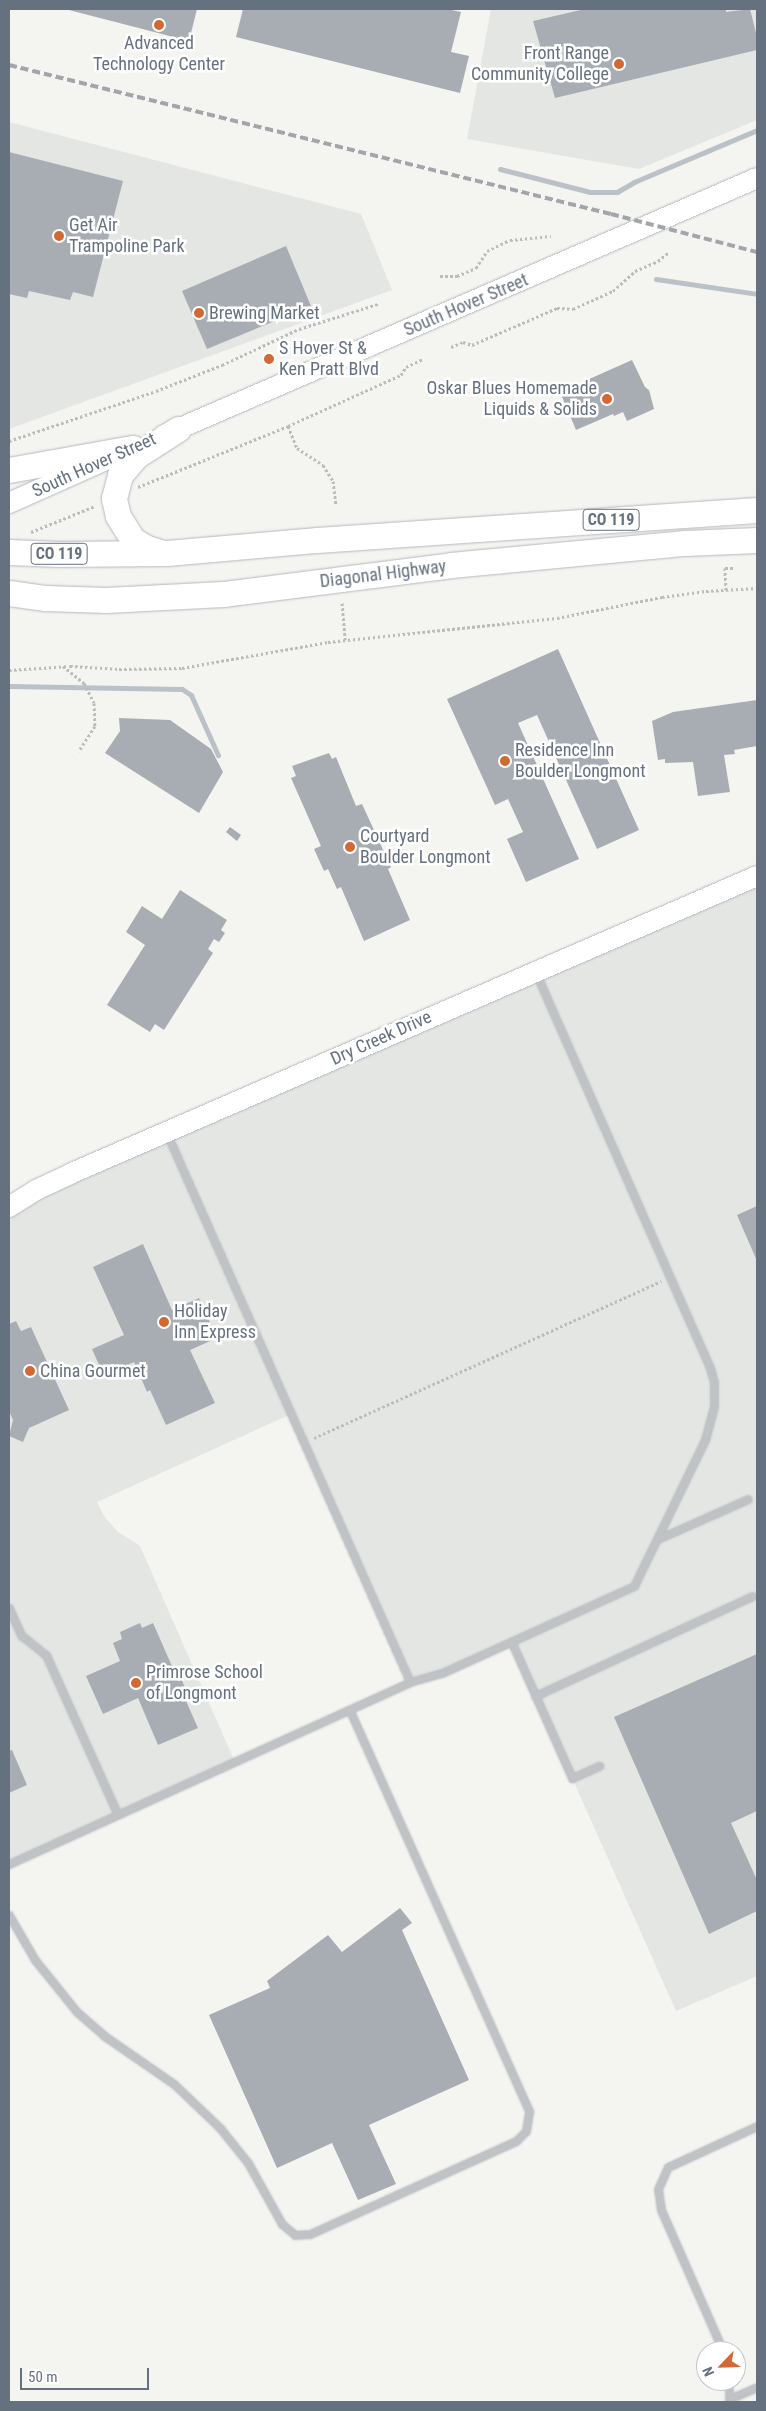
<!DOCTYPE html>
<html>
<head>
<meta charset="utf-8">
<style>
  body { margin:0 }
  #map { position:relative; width:766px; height:2411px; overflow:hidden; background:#f4f4f1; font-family:"Roboto Condensed",sans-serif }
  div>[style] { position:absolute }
  .built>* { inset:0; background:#e4e6e4 }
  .stream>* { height:5px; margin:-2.5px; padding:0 2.5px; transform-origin:2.5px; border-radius:2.5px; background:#bac2c7 }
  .building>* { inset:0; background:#a8adb3 }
  .path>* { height:3px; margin-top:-1.5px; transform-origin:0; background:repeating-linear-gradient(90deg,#babcbe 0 2.5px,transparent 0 5px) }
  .roads { filter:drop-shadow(0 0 1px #b5b8bd) drop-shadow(0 0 1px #b5b8bd) }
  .lane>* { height:7px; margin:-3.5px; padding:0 3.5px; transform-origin:3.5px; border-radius:3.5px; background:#c0c3c6 }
  .secondary>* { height:20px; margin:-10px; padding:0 10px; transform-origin:10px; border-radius:10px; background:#fff }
  .highway>* { height:25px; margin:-12.5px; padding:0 12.5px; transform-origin:12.5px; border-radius:12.5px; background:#fff }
  .rail>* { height:4px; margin-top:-2px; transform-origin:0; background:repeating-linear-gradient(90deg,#a2a6ab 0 8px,transparent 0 12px) }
  .dots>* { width:14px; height:14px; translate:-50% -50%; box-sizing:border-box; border:2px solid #fff; border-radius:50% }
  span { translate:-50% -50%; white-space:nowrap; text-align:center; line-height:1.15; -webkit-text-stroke:5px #fff; paint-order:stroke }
  .shield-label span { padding:1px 4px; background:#fff; border:1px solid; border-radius:4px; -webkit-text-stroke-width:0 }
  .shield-label { font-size:16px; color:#66717f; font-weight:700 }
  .poi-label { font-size:18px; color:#66717f }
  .right { translate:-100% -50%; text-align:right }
  .left { translate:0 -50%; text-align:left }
  .street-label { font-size:18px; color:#66717f }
  .frame { position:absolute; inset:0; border:10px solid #66717f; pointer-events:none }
  .north { position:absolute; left:696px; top:2341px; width:50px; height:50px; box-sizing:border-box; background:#fff; border:1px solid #c2c6cc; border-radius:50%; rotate:246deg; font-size:14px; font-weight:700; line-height:20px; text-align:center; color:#66717f }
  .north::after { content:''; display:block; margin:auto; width:18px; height:22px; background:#d26833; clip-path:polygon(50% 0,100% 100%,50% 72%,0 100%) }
  .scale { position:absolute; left:20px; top:2368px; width:129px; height:22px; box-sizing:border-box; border:2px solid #66717f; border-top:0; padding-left:6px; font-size:15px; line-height:18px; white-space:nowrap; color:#66717f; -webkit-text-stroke:4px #fff; paint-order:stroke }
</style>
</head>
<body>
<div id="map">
  <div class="built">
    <div style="clip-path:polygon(491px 9px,757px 9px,757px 120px,639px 169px,467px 139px)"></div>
    <div style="clip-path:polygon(9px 122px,361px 214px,392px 290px,9px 429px)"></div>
    <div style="clip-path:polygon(757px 876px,757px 1976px,676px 2011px,512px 1643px,410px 1682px,291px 1414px,97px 1502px,104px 1516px,118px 1532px,140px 1546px,235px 1762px,9px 1864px,9px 1207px)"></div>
  </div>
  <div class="stream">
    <div style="left:500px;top:169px;width:93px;rotate:14.3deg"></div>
    <div style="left:590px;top:192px;width:27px"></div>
    <div style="left:617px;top:192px;width:20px;rotate:-30deg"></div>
    <div style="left:634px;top:182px;width:134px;rotate:-22.9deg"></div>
    <div style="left:656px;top:279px;width:102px;rotate:8.4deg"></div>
    <div style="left:9px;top:686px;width:173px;rotate:1deg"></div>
    <div style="left:182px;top:689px;width:11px;rotate:34deg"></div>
    <div style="left:191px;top:695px;width:66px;rotate:65.8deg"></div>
  </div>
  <div class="building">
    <div style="clip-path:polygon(65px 9px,197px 9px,189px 41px)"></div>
    <div style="clip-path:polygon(243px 9px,447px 9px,461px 12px,451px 52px,469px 56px,460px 93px,236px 37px)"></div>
    <div style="clip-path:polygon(585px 9px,726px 9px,726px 12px,750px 9px,757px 37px,757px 50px,555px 98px,533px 21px)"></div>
    <div style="clip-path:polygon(9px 152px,123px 181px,93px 297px,73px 292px,70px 300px,29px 291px,27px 298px,9px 294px)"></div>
    <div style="clip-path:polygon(286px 246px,311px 306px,207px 349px,182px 291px)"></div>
    <div style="clip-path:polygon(632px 360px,645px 387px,649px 390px,654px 409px,627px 421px,623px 412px,614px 416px,613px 414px,576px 430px,560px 392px)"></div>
    <div style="clip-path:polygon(558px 649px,639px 830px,597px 849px,537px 715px,518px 723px,579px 859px,526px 882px,507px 839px,523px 832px,508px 799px,495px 805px,447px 699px)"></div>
    <div style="clip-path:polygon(757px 700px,757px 746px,734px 750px,735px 754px,724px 755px,730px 792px,698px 796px,693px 762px,665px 763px,665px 759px,658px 760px,652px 721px,673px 712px)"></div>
    <div style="clip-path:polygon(119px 718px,170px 720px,211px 749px,223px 772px,199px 813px,105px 753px,120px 731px)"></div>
    <div style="clip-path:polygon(329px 753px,332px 759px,336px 757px,356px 806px,362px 804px,391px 867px,388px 869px,410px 920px,364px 941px,341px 887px,337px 889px,328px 869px,324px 871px,314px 849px,321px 846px,291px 778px,296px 776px,292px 766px)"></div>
    <div style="clip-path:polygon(230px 827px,241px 835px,237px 841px,226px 832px)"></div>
    <div style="clip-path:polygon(180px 890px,227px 920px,221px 930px,225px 933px,219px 942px,214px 939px,208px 949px,213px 953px,164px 1030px,155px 1024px,150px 1032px,107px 1005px,145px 945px,126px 932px,142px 906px,162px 919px)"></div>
    <div style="clip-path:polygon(757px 1206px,757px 1261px,737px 1215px)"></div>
    <div style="clip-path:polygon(143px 1244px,172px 1310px,199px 1298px,217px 1338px,190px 1350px,215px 1403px,166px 1425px,150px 1390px,147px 1392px,134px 1362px,104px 1376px,92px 1349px,124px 1335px,93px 1267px)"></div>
    <div style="clip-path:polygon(16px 1321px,21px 1331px,31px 1327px,69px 1410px,29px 1428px,23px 1442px,9px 1436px,13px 1420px,9px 1411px,9px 1324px)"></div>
    <div style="clip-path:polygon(140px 1623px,142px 1628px,153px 1623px,175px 1673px,178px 1671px,186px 1690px,182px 1692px,198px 1728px,158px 1745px,138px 1698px,103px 1714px,86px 1676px,120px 1661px,113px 1643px,122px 1639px,120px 1632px)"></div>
    <div style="clip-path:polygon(757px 1654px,757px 1811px,731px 1823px,757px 1880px,757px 1911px,709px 1934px,614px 1717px)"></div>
    <div style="clip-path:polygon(12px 1750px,27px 1785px,9px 1793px,9px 1751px)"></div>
    <div style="clip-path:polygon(400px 1908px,412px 1923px,402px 1930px,469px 2080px,369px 2125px,396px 2184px,358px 2200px,332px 2143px,277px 2168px,209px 2015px,270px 1988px,267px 1981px,328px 1935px,342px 1952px)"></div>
  </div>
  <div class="path">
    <div style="left:440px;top:276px;width:17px"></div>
    <div style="left:457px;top:276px;width:21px;rotate:-23deg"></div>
    <div style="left:476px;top:268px;width:20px;rotate:-57deg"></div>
    <div style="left:487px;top:251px;width:25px;rotate:-26deg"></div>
    <div style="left:510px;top:240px;width:41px;rotate:-5.6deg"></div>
    <div style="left:451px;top:347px;width:13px;rotate:-23deg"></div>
    <div style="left:463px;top:342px;width:9px;rotate:18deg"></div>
    <div style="left:472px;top:345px;width:93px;rotate:-23.5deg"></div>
    <div style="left:557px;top:308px;width:16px;rotate:4deg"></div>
    <div style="left:573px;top:309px;width:44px;rotate:-24.2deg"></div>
    <div style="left:613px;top:291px;width:30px;rotate:-42deg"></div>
    <div style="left:635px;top:271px;width:25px;rotate:-23deg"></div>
    <div style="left:658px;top:261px;width:13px;rotate:-39deg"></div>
    <div style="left:288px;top:426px;width:24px;rotate:68deg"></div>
    <div style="left:297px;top:448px;width:31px;rotate:33deg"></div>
    <div style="left:323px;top:465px;width:19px;rotate:58deg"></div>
    <div style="left:333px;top:481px;width:24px;rotate:83deg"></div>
    <div style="left:9px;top:441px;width:155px;rotate:-18.8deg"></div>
    <div style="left:156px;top:391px;width:71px;rotate:-21.5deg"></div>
    <div style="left:222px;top:365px;width:85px;rotate:-25.1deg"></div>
    <div style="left:299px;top:329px;width:83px;rotate:-17.6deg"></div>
    <div style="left:138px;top:487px;width:162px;rotate:-22.1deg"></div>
    <div style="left:288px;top:426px;width:124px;rotate:-24.3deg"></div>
    <div style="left:401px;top:375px;width:9px;rotate:-58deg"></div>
    <div style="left:406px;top:367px;width:19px;rotate:-25deg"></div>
    <div style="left:31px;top:532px;width:69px;rotate:-22.1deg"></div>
    <div style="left:726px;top:590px;width:22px;rotate:-93deg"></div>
    <div style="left:725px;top:568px;width:8px"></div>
    <div style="left:342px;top:603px;width:37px;rotate:85deg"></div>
    <div style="left:63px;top:666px;width:27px;rotate:39deg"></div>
    <div style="left:84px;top:683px;width:22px;rotate:63deg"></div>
    <div style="left:94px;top:703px;width:23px;rotate:88deg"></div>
    <div style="left:95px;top:726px;width:30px;rotate:123deg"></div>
    <div style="left:9px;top:670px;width:61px;rotate:-3.8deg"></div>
    <div style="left:70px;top:666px;width:49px;rotate:3.5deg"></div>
    <div style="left:119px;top:669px;width:63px;rotate:-0.9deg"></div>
    <div style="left:182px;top:668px;width:148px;rotate:-10.1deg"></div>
    <div style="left:328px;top:642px;width:230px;rotate:-6deg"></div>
    <div style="left:557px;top:618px;width:107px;rotate:-11.3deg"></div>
    <div style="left:662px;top:597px;width:44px;rotate:-7.8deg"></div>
    <div style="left:706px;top:591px;width:51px;rotate:-3.4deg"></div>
    <div style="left:314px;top:1438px;width:381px;rotate:-24.3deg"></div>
  </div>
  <div class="roads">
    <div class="lane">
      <div style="left:167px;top:1134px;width:599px;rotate:66.09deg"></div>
      <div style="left:658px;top:1539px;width:98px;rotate:-24deg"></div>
      <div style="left:9px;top:1608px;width:30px;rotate:66deg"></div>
      <div style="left:21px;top:1635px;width:32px;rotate:39deg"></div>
      <div style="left:46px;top:1655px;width:175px;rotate:65.8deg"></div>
      <div style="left:512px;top:1643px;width:148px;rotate:66deg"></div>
      <div style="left:572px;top:1778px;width:30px;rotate:-24deg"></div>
      <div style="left:535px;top:1696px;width:239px;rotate:-24.7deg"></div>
      <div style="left:9px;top:1864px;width:440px;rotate:-24.4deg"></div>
      <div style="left:410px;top:1682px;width:33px;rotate:-16deg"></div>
      <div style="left:442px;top:1673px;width:211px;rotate:-24.4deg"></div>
      <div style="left:634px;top:1586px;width:162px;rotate:-64.1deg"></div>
      <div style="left:705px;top:1440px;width:35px;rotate:-75deg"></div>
      <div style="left:714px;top:1406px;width:24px;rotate:-90deg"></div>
      <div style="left:714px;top:1382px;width:15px;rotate:-106deg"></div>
      <div style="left:710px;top:1368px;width:431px;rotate:-113.8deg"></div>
      <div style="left:9px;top:1915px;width:52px;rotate:60deg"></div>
      <div style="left:35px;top:1960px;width:67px;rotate:51.1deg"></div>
      <div style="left:77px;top:2012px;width:35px;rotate:41deg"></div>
      <div style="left:103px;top:2035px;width:86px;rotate:34.6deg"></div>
      <div style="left:174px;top:2084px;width:64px;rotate:43.7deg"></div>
      <div style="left:220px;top:2128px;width:45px;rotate:51.3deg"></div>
      <div style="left:248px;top:2163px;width:70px;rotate:60.9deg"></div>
      <div style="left:282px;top:2224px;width:17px;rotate:40deg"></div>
      <div style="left:295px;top:2235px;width:15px;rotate:-4deg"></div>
      <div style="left:310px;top:2234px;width:226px;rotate:-24.3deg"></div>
      <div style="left:516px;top:2141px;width:14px;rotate:-45deg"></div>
      <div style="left:526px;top:2131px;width:20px;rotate:-81deg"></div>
      <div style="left:529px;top:2111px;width:439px;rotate:-114.1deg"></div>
      <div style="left:723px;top:2351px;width:154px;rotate:-113.7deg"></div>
      <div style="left:661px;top:2210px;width:21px;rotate:-98deg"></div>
      <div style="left:658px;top:2189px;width:24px;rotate:-66deg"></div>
      <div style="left:668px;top:2167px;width:98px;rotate:-24.7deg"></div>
      <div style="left:728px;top:2381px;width:21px;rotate:85deg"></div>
      <div style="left:729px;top:2399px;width:30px;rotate:-23deg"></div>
    </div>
    <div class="secondary">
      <div style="left:164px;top:435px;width:646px;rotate:-23.43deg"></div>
      <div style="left:9px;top:503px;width:111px;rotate:-24deg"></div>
      <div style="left:9px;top:1207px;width:32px;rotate:-32deg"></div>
      <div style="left:36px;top:1190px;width:40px;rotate:-25deg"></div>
      <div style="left:72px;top:1173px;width:747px;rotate:-23.44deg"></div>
    </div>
    <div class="highway">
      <div style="left:9px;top:470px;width:126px;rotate:-10.1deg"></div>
      <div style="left:9px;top:552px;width:50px;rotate:2.3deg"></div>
      <div style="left:59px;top:554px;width:108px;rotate:-0.5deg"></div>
      <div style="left:167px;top:553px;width:151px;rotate:-5deg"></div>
      <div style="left:317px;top:540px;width:441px;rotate:-3.9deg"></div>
      <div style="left:160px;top:552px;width:14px;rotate:-163deg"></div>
      <div style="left:147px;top:548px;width:16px;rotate:-150deg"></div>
      <div style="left:133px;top:540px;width:28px;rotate:-122deg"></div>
      <div style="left:118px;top:516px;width:18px;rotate:-103deg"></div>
      <div style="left:114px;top:498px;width:24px;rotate:-75deg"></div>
      <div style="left:120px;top:475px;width:25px;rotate:-50deg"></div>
      <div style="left:136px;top:456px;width:50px;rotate:-32.7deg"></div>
      <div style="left:9px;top:593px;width:37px;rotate:8deg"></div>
      <div style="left:46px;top:598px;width:60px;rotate:1.9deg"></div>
      <div style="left:106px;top:600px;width:117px;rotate:-2.9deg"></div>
      <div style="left:223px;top:594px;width:230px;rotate:-7.2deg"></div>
      <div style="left:451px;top:565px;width:235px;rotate:-5.4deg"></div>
      <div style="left:685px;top:543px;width:72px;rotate:-2.4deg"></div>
    </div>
  </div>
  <div class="rail">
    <div style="left:9px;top:65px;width:620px;rotate:13.9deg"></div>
    <div style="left:611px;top:214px;width:151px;rotate:14.6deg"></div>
  </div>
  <div class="dots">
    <div style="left:159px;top:25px;background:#d26833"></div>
    <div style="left:619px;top:64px;background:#d26833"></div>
    <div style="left:59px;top:236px;background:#d26833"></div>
    <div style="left:199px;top:313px;background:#d26833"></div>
    <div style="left:269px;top:359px;background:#d26833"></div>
    <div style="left:607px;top:399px;background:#d26833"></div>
    <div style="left:505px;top:761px;background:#d26833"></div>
    <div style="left:350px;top:847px;background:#d26833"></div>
    <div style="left:164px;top:1322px;background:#d26833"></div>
    <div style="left:30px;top:1371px;background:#d26833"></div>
    <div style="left:136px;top:1683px;background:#d26833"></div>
  </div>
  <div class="shield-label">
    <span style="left:611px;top:520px">CO 119</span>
    <span style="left:59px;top:554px">CO 119</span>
  </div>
  <div class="poi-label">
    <span style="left:159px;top:54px">Advanced<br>Technology Center</span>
    <span class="right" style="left:609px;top:64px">Front Range<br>Community College</span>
    <span class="left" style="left:69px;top:236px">Get Air<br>Trampoline Park</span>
    <span class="left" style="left:209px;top:313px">Brewing Market</span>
    <span class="left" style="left:279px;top:359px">S Hover St &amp;<br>Ken Pratt Blvd</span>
    <span class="right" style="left:597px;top:399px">Oskar Blues Homemade<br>Liquids &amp; Solids</span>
    <span class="left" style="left:515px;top:761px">Residence Inn<br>Boulder Longmont</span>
    <span class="left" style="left:360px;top:847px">Courtyard<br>Boulder Longmont</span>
    <span class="left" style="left:174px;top:1322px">Holiday<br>Inn Express</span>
    <span class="left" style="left:40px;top:1371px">China Gourmet</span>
    <span class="left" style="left:146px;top:1683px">Primrose School<br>of Longmont</span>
  </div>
  <div class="street-label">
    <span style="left:466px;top:305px;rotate:-23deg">South Hover Street</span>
    <span style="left:94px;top:465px;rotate:-24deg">South Hover Street</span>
    <span style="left:383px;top:574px;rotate:-7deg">Diagonal Highway</span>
    <span style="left:381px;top:1038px;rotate:-24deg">Dry Creek Drive</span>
  </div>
  <div class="frame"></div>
  <div class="north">N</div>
  <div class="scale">50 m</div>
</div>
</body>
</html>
